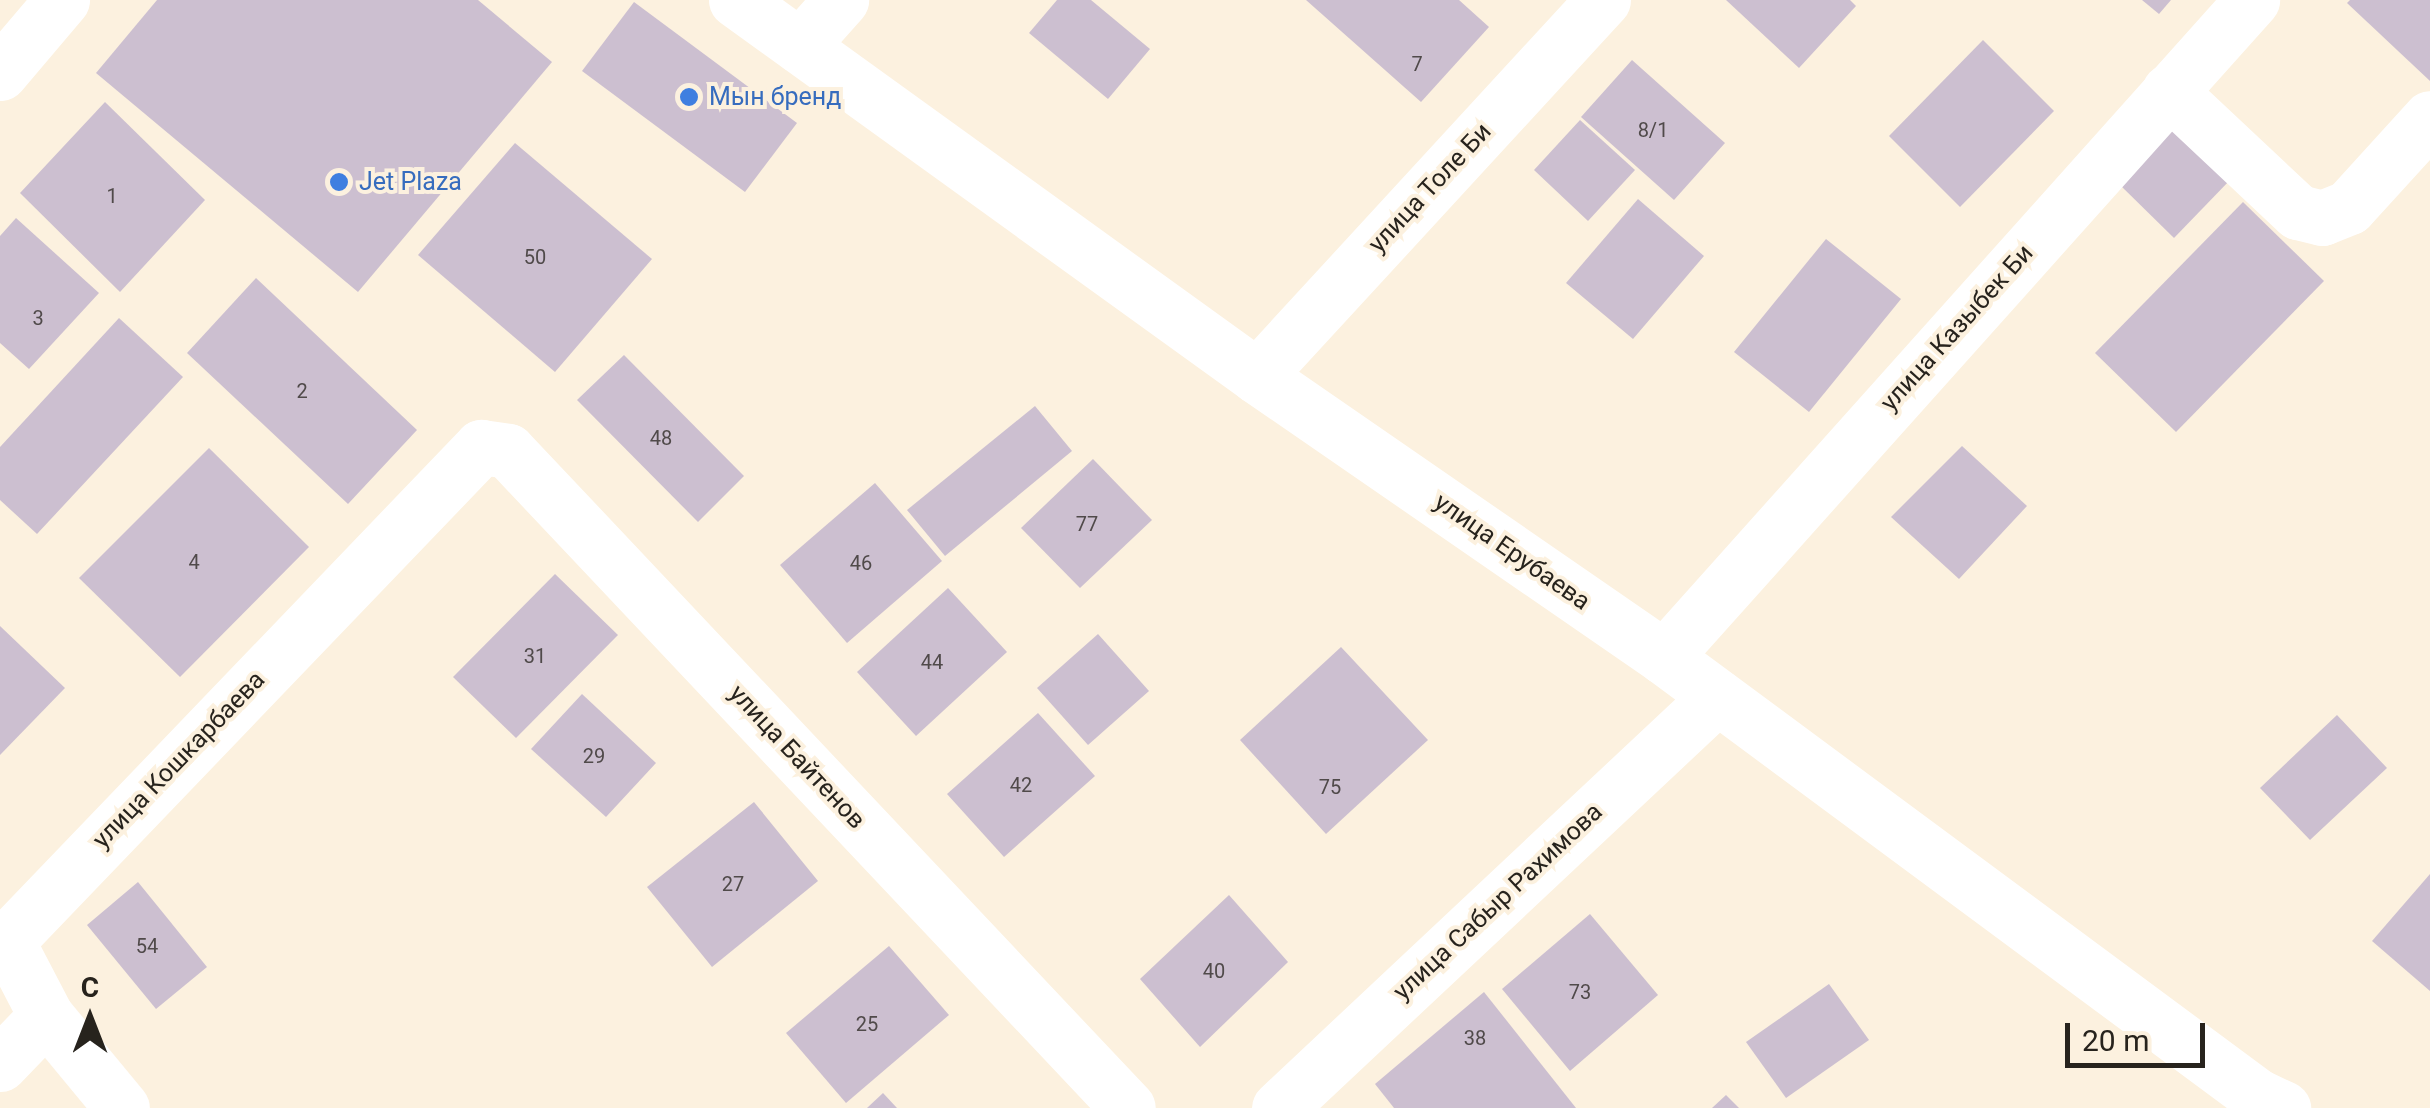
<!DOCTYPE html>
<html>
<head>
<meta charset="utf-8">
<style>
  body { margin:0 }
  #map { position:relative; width:2430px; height:1108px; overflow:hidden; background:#fcf1df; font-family:Roboto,sans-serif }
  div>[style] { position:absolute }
  .building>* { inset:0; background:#ccbfd0 }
  .minor>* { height:55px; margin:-27.5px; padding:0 27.5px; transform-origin:27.5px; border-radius:27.5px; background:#fff }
  .dots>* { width:28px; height:28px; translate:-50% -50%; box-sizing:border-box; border:5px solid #fcf1df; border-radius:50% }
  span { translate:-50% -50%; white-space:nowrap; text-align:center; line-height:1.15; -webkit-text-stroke:8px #fcf1df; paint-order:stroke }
  .number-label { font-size:20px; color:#504a4a }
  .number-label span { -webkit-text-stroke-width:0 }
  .shop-label { font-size:25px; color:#366cbe }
  .left { translate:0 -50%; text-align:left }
  .street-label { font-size:25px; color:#27231d }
  .north { position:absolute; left:40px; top:968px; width:100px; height:100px; -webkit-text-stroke:8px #fcf1df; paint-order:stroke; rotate:0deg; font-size:28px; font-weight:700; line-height:40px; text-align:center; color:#27231d }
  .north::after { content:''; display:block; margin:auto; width:35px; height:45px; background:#27231d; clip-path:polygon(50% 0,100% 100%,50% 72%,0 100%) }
  .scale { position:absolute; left:2065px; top:1023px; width:140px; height:45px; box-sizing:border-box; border:5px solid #27231d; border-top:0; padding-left:12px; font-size:30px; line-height:35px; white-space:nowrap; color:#27231d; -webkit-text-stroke:8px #fcf1df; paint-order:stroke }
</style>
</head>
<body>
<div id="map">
  <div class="building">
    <div style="clip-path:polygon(157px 0,478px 0,552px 62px,358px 292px,96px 73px)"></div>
    <div style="clip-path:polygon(1057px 0,1091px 0,1150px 49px,1108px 99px,1029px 33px)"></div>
    <div style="clip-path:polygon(1306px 0,1459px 0,1489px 27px,1421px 102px)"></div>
    <div style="clip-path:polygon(1726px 0,1850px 0,1856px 6px,1799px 68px)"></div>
    <div style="clip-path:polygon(2142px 0,2171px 0,2159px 14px)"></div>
    <div style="clip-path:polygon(2350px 0,2430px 0,2430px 81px,2347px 3px)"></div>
    <div style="clip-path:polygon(634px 2px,797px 123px,745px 192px,582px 71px)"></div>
    <div style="clip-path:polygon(1983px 40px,2054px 111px,1960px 207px,1889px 136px)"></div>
    <div style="clip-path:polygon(1632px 60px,1725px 143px,1674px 200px,1581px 117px)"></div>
    <div style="clip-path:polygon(105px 102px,205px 200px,120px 292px,20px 193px)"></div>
    <div style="clip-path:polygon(1580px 120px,1635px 170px,1588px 221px,1534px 170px)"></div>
    <div style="clip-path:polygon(2176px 126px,2231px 179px,2174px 238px,2119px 184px)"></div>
    <div style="clip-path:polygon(515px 143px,652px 259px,555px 372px,418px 255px)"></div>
    <div style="clip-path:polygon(1638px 199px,1704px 256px,1633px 339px,1566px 283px)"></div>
    <div style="clip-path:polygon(2243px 202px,2324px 281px,2176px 432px,2095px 353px)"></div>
    <div style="clip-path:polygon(16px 218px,99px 293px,29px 369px,0 343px,0 236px)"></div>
    <div style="clip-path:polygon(1826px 239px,1901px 299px,1809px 412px,1734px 352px)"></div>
    <div style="clip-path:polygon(256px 278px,417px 430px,348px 504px,187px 353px)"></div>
    <div style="clip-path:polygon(119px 318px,183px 377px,37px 534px,0 500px,0 447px)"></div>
    <div style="clip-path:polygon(624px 355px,744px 476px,698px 522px,577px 400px)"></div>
    <div style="clip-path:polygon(1035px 406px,1072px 451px,945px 556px,907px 510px)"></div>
    <div style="clip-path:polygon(1962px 446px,2027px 506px,1959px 579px,1891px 517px)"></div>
    <div style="clip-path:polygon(209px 448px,309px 547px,180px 677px,79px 578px)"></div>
    <div style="clip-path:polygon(1093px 459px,1152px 520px,1080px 588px,1021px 528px)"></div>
    <div style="clip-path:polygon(875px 483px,942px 561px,847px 643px,780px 565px)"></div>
    <div style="clip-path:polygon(555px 574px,618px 635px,516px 738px,453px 677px)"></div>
    <div style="clip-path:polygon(948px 588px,1007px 652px,916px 736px,857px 672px)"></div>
    <div style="clip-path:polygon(0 626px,65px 688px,0 755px)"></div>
    <div style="clip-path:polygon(1098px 634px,1149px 691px,1088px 745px,1037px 688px)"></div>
    <div style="clip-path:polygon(1341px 647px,1428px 740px,1326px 834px,1240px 740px)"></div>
    <div style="clip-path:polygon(582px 694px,656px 763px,606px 817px,531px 749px)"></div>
    <div style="clip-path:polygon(1038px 713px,1095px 776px,1004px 857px,947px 794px)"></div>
    <div style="clip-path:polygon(2337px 715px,2387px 768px,2310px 840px,2260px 788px)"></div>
    <div style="clip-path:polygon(754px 802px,818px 881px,712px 967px,647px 887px)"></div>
    <div style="clip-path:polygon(2430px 874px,2430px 991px,2372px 941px)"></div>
    <div style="clip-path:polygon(138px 882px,207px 967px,156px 1009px,87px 925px)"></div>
    <div style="clip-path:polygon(1229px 895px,1288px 962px,1200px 1047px,1140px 979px)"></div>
    <div style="clip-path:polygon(1590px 914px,1658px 995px,1570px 1071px,1502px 989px)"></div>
    <div style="clip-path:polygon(889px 946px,949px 1015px,846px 1103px,786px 1033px)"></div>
    <div style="clip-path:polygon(1829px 984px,1869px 1040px,1786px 1098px,1746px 1042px)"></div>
    <div style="clip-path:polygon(1484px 992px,1576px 1108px,1394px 1108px,1375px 1084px)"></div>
    <div style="clip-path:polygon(883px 1093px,897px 1108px,867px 1108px)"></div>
    <div style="clip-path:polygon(1726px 1095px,1739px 1108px,1712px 1108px)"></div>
  </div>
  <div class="minor">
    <div style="left:736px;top:0;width:643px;rotate:35.82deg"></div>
    <div style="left:1257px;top:376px;width:495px;rotate:34.6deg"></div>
    <div style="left:1664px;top:657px;width:738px;rotate:36.51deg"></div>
    <div style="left:2257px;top:1096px;width:29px;rotate:25deg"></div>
    <div style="left:800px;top:46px;width:62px;rotate:-48.3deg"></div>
    <div style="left:0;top:73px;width:96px;rotate:-49.7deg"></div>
    <div style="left:2169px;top:91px;width:177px;rotate:43.2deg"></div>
    <div style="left:2298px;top:212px;width:25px;rotate:14deg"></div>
    <div style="left:2322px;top:218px;width:29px;rotate:-22deg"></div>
    <div style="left:2349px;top:207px;width:120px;rotate:-47.7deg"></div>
    <div style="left:1257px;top:376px;width:511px;rotate:-47.38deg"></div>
    <div style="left:1664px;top:657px;width:882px;rotate:-48.17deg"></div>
    <div style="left:46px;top:1016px;width:119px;rotate:50.4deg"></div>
    <div style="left:0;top:1064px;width:66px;rotate:-46.2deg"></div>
    <div style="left:46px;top:1016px;width:85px;rotate:-117.5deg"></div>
    <div style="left:7px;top:941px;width:685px;rotate:-46.18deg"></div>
    <div style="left:481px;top:447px;width:27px;rotate:8deg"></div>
    <div style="left:508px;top:451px;width:903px;rotate:46.66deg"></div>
    <div style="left:1279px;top:1108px;width:601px;rotate:-43.18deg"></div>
  </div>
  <div class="dots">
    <div style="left:689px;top:97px;background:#3f7fe0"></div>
    <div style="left:339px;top:182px;background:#3f7fe0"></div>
  </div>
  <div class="number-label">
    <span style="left:1417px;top:64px">7</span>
    <span style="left:1653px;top:130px">8/1</span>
    <span style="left:112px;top:196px">1</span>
    <span style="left:535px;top:257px">50</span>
    <span style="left:38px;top:318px">3</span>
    <span style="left:302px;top:391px">2</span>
    <span style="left:661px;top:438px">48</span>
    <span style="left:1087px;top:524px">77</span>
    <span style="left:194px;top:562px">4</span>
    <span style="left:861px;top:563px">46</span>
    <span style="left:535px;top:656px">31</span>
    <span style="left:932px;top:662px">44</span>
    <span style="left:594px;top:756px">29</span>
    <span style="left:1021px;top:785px">42</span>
    <span style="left:1330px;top:787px">75</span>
    <span style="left:733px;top:884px">27</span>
    <span style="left:147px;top:946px">54</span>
    <span style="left:1214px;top:971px">40</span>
    <span style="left:1580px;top:992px">73</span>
    <span style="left:867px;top:1024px">25</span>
    <span style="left:1475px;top:1038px">38</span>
  </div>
  <div class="shop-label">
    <span class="left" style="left:709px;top:97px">Мын бренд</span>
    <span class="left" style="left:359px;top:182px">Jet Plaza</span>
  </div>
  <div class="street-label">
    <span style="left:1430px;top:188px;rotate:-47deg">улица Толе Би</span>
    <span style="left:1957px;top:328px;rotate:-48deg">улица Казыбек Би</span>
    <span style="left:1512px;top:552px;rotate:35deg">улица Ерубаева</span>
    <span style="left:797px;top:757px;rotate:47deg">улица Байтенов</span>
    <span style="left:179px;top:760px;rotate:-46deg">улица Кошкарбаева</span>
    <span style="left:1498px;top:902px;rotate:-43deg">улица Сабыр Рахимова</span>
  </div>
  <div class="north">С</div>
  <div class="scale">20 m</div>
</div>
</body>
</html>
